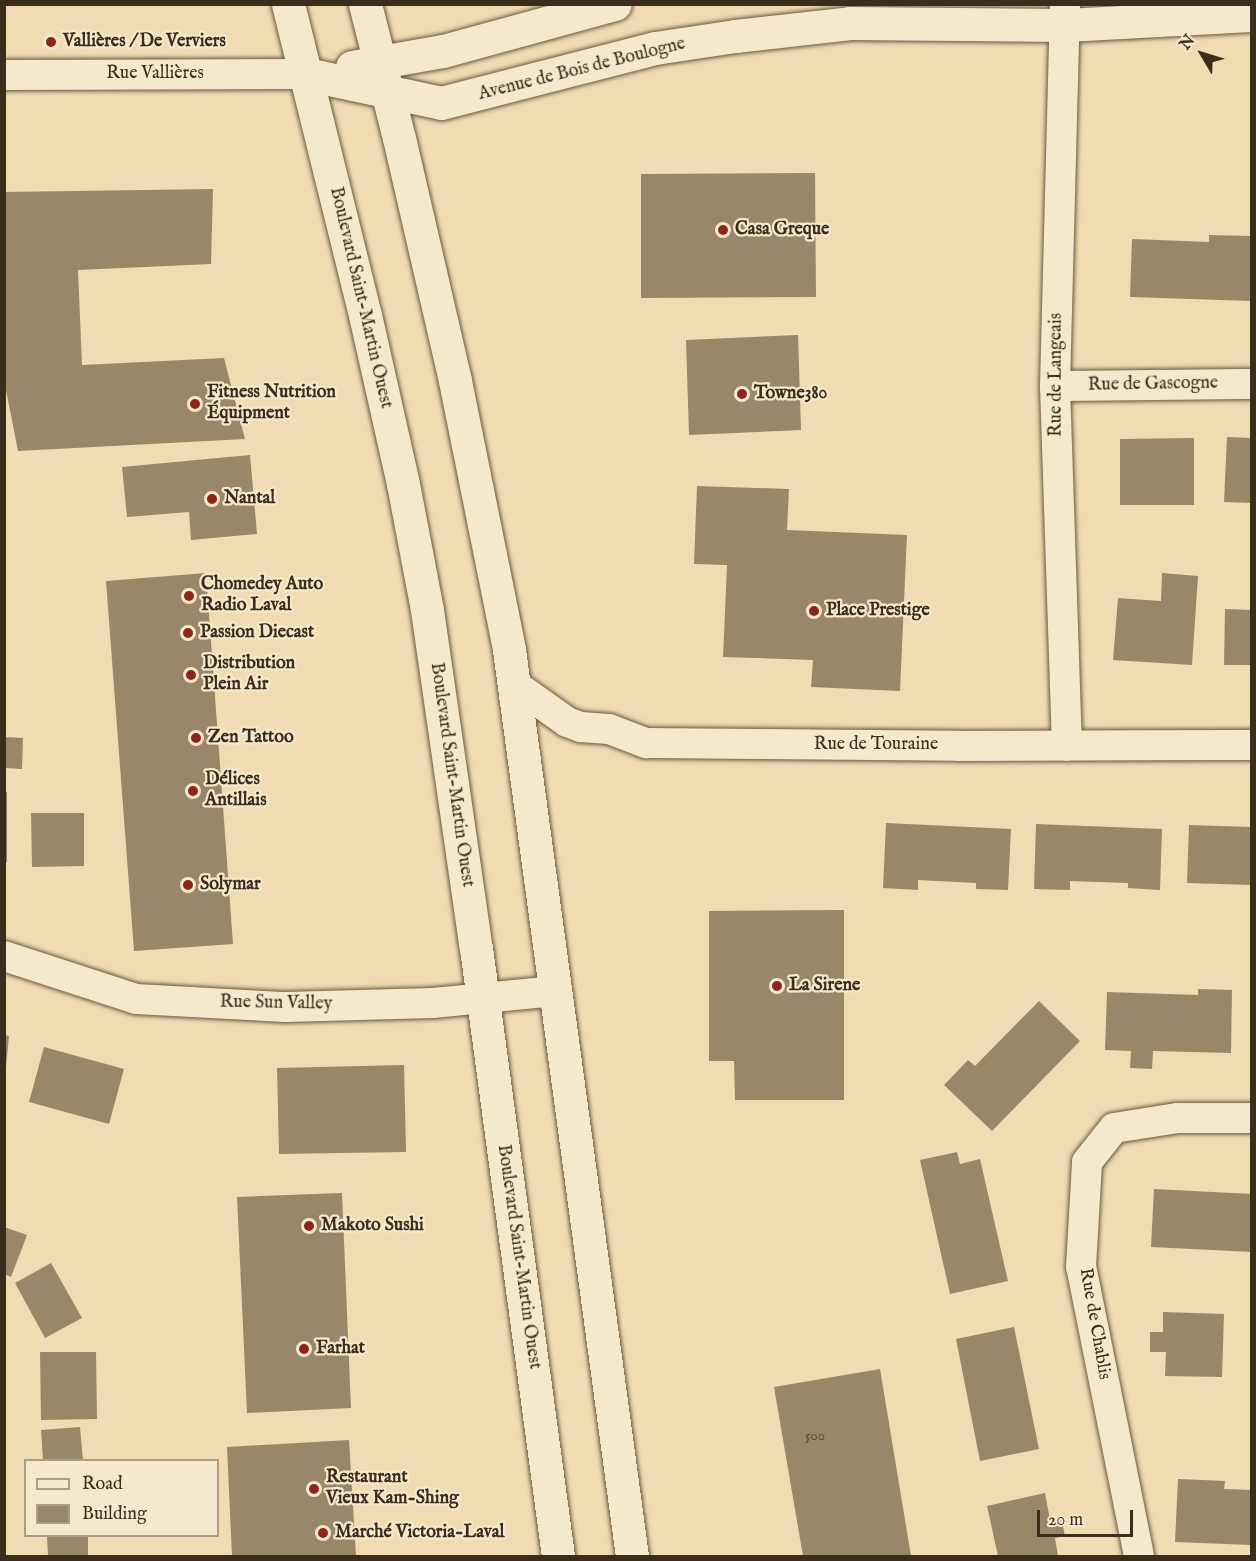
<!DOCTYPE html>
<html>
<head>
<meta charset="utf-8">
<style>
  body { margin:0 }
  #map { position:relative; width:1256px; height:1561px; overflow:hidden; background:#f1dbb2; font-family:"IM FELL English",serif }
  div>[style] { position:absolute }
  .building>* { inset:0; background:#9a876a }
  .roads { filter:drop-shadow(0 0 2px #695842) drop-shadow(0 0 2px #695842) }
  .minor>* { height:30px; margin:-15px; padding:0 15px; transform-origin:15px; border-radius:15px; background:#f6e8cd }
  .tertiary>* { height:33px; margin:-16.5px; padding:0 16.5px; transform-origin:16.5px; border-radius:16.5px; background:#f6e8cd }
  .secondary>* { height:33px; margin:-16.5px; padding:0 16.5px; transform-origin:16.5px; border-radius:16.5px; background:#f6e8cd }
  .dots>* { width:16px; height:16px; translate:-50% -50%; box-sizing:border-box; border:3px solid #f6e8cd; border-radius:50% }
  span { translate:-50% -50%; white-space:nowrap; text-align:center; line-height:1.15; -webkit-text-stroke:4.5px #f6e8cd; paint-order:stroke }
  .number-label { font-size:15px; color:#544330 }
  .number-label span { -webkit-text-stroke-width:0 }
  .poi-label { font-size:18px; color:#3c2c1c; font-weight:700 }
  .left { translate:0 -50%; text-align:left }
  .street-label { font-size:18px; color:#3c2c1c }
  .frame { position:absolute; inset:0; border:6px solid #3c2c1c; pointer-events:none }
  .legend { position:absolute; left:24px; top:1459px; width:195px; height:78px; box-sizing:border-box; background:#f6e8cd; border:2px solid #ac9d86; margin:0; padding:8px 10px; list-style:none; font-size:18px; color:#3c2c1c }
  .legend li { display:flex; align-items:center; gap:12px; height:30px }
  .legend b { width:30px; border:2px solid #ac9d86 }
  .north { position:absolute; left:1172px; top:24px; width:60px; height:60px; -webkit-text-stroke:4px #f6e8cd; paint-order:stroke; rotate:308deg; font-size:16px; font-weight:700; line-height:24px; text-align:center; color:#3c2c1c }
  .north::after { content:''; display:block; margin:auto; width:21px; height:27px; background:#3c2c1c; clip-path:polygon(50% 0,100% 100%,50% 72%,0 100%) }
  .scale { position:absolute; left:1037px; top:1510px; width:96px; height:27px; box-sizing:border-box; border:3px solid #3c2c1c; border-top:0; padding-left:8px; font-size:18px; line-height:21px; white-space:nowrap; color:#3c2c1c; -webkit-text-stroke:4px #f6e8cd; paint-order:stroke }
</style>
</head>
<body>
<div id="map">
  <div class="building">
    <div style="clip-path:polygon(815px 173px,816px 297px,641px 298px,641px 174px)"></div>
    <div style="clip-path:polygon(213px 189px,211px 264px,78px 270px,82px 365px,224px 358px,245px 439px,18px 451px,4px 380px,4px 192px)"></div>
    <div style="clip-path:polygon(1209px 235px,1252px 236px,1252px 301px,1130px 297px,1132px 239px,1209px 242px)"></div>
    <div style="clip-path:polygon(798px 335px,801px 430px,689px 435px,686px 340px)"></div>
    <div style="clip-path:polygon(1227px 437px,1252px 438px,1252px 503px,1224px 502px)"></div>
    <div style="clip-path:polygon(1194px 438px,1194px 505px,1120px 505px,1120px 439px)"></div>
    <div style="clip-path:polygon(250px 455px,257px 534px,191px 540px,189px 512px,127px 517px,122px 467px)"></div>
    <div style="clip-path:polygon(697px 486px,789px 489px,787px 530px,907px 535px,900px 691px,811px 687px,813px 660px,723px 657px,727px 565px,694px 564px)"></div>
    <div style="clip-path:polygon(206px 573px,233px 944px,134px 951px,106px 581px)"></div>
    <div style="clip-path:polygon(1162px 573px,1198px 576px,1192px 665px,1113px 660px,1118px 598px,1161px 601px)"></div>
    <div style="clip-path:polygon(1225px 609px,1252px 610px,1252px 665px,1224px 665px)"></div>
    <div style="clip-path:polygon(4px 737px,23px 738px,22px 769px,4px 768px)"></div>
    <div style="clip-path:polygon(4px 792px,7px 792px,7px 862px,4px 862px)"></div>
    <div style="clip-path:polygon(31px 813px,84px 813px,84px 866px,32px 867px)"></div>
    <div style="clip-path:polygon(886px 823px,1011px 829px,1008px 890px,976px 889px,976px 883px,918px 880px,918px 890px,883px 888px)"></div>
    <div style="clip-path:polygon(1036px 824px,1162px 829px,1160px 890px,1128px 888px,1128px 883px,1070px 881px,1070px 890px,1034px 889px)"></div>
    <div style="clip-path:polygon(1189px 825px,1252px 827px,1252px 885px,1187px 883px)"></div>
    <div style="clip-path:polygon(844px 910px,844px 1100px,735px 1100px,734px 1061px,709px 1061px,709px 911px)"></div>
    <div style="clip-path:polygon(1198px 989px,1232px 990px,1231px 1053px,1153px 1051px,1152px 1069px,1130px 1068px,1131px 1051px,1105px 1050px,1107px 992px,1198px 995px)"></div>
    <div style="clip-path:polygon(1039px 1001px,1080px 1041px,992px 1131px,944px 1085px,968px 1060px,975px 1066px)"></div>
    <div style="clip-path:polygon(4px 1035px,9px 1036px,6px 1067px,4px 1067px)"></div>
    <div style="clip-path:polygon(44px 1047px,124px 1069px,109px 1124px,29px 1102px)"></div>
    <div style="clip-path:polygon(404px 1065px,406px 1152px,279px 1154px,277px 1068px)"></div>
    <div style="clip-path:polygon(957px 1152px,960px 1164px,980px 1159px,1008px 1281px,950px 1294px,920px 1160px)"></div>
    <div style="clip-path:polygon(1154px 1189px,1252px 1194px,1252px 1252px,1151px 1247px)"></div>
    <div style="clip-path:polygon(342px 1193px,351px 1408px,247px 1413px,237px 1197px)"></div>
    <div style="clip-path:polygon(4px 1227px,27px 1235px,11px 1277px,4px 1274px)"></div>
    <div style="clip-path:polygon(51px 1263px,82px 1318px,45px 1338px,15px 1283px)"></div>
    <div style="clip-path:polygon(1163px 1312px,1224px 1314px,1222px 1377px,1165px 1376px,1166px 1352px,1150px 1352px,1150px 1332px,1163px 1332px)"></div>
    <div style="clip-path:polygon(1014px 1327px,1039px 1449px,980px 1461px,956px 1339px)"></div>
    <div style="clip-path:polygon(40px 1352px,96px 1352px,97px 1419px,41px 1420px)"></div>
    <div style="clip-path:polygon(880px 1369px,911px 1556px,803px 1556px,774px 1387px)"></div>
    <div style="clip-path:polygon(80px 1427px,83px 1460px,43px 1460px,41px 1430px)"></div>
    <div style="clip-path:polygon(349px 1440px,356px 1556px,232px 1556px,227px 1447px)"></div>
    <div style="clip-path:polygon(1178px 1479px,1225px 1481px,1224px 1489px,1252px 1490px,1252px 1545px,1175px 1542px)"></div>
    <div style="clip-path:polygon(1045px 1493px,1050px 1520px,1061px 1517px,1065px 1536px,1055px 1538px,1058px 1556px,998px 1556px,987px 1506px)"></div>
    <div style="clip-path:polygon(47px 1536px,88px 1536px,88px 1556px,48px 1556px)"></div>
  </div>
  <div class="roads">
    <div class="minor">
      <div style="left:1065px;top:4px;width:382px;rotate:91.5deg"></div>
      <div style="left:1055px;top:386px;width:360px;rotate:88.1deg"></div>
      <div style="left:4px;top:75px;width:302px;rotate:-0.2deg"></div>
      <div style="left:1055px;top:386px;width:197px;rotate:-0.6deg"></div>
      <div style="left:515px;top:685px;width:64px;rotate:35.4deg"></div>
      <div style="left:567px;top:722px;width:15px;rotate:20deg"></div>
      <div style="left:581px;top:727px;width:28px;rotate:4deg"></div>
      <div style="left:609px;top:729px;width:40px;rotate:21deg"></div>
      <div style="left:646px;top:743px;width:313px;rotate:0.5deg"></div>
      <div style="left:959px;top:746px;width:293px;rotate:-0.2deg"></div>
      <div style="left:4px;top:956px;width:139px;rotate:18deg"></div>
      <div style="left:136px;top:999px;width:150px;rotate:3.1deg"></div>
      <div style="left:286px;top:1007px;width:147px;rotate:-1.6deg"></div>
      <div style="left:433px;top:1003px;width:123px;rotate:-5.6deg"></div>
      <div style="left:1139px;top:1556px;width:295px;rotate:-101.3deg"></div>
      <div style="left:1081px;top:1267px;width:105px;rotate:-86.7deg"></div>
      <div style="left:1087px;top:1162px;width:43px;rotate:-51.5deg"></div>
      <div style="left:1114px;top:1128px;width:65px;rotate:-8.9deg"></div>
      <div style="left:1178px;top:1118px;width:74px"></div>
    </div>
    <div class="tertiary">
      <div style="left:352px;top:67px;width:92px;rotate:-10deg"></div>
      <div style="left:443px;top:51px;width:178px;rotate:-15.3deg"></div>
      <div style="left:306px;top:74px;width:138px;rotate:12.1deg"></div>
      <div style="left:441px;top:103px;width:221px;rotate:-14.4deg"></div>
      <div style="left:655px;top:48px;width:81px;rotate:-8.5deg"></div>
      <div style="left:735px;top:36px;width:116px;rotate:-6.4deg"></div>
      <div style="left:850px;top:23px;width:216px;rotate:0.5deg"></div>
      <div style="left:1066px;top:25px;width:186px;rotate:-3.1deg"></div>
    </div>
    <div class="secondary">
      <div style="left:288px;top:4px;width:320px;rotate:76.1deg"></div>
      <div style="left:365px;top:315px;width:173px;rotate:77.3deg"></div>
      <div style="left:403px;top:484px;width:128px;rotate:79.2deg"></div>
      <div style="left:427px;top:610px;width:342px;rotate:81.8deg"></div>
      <div style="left:476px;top:948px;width:614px;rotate:82.32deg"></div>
      <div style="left:365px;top:4px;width:138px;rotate:75.8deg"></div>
      <div style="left:399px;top:138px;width:249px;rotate:77deg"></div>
      <div style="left:455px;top:381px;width:274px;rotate:78.6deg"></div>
      <div style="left:509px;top:650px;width:914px;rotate:82.27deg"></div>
    </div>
  </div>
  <div class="dots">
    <div style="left:51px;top:42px;background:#8f2418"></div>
    <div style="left:723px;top:230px;background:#8f2418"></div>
    <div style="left:742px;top:394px;background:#8f2418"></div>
    <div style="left:195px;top:404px;background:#8f2418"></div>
    <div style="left:212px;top:499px;background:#8f2418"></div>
    <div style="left:189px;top:596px;background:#8f2418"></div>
    <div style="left:814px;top:611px;background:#8f2418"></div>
    <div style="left:188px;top:633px;background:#8f2418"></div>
    <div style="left:191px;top:675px;background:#8f2418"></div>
    <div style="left:196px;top:738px;background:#8f2418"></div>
    <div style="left:193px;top:791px;background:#8f2418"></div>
    <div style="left:188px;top:885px;background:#8f2418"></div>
    <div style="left:777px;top:986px;background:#8f2418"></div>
    <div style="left:309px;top:1226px;background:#8f2418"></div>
    <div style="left:304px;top:1349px;background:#8f2418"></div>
    <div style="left:314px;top:1489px;background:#8f2418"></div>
    <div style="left:323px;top:1533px;background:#8f2418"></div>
  </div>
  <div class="number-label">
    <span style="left:815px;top:1436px">500</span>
  </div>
  <div class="poi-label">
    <span class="left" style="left:63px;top:42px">Vallières / De Verviers</span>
    <span class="left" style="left:735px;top:230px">Casa Greque</span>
    <span class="left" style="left:207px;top:404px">Fitness Nutrition<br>Équipment</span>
    <span class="left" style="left:754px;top:394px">Towne380</span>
    <span class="left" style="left:224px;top:499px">Nantal</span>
    <span class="left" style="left:201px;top:596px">Chomedey Auto<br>Radio Laval</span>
    <span class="left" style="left:826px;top:611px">Place Prestige</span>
    <span class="left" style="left:200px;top:633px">Passion Diecast</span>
    <span class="left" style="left:203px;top:675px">Distribution<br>Plein Air</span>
    <span class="left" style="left:208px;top:738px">Zen Tattoo</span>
    <span class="left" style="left:205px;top:791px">Délices<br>Antillais</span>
    <span class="left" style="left:200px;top:885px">Solymar</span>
    <span class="left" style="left:789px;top:986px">La Sirene</span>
    <span class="left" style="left:321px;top:1226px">Makoto Sushi</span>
    <span class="left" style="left:316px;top:1349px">Farhat</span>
    <span class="left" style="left:326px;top:1489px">Restaurant<br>Vieux Kam-Shing</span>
    <span class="left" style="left:335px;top:1533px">Marché Victoria-Laval</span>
  </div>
  <div class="street-label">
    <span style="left:582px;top:70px;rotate:-14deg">Avenue de Bois de Boulogne</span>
    <span style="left:155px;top:74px">Rue Vallières</span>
    <span style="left:360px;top:298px;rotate:77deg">Boulevard Saint-Martin Ouest</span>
    <span style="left:1057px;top:375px;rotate:-90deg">Rue de Langeais</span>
    <span style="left:1153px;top:385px;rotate:-1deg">Rue de Gascogne</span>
    <span style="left:876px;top:745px">Rue de Touraine</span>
    <span style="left:451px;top:775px;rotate:82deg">Boulevard Saint-Martin Ouest</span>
    <span style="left:276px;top:1004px;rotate:1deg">Rue Sun Valley</span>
    <span style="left:518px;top:1257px;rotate:82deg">Boulevard Saint-Martin Ouest</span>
    <span style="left:1094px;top:1324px;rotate:80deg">Rue de Chablis</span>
  </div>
  <div class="frame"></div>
  <ul class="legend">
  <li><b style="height:8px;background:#f6e8cd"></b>Road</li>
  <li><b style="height:16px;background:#9a876a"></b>Building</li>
  </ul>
  <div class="north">N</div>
  <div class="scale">20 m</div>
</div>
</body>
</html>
